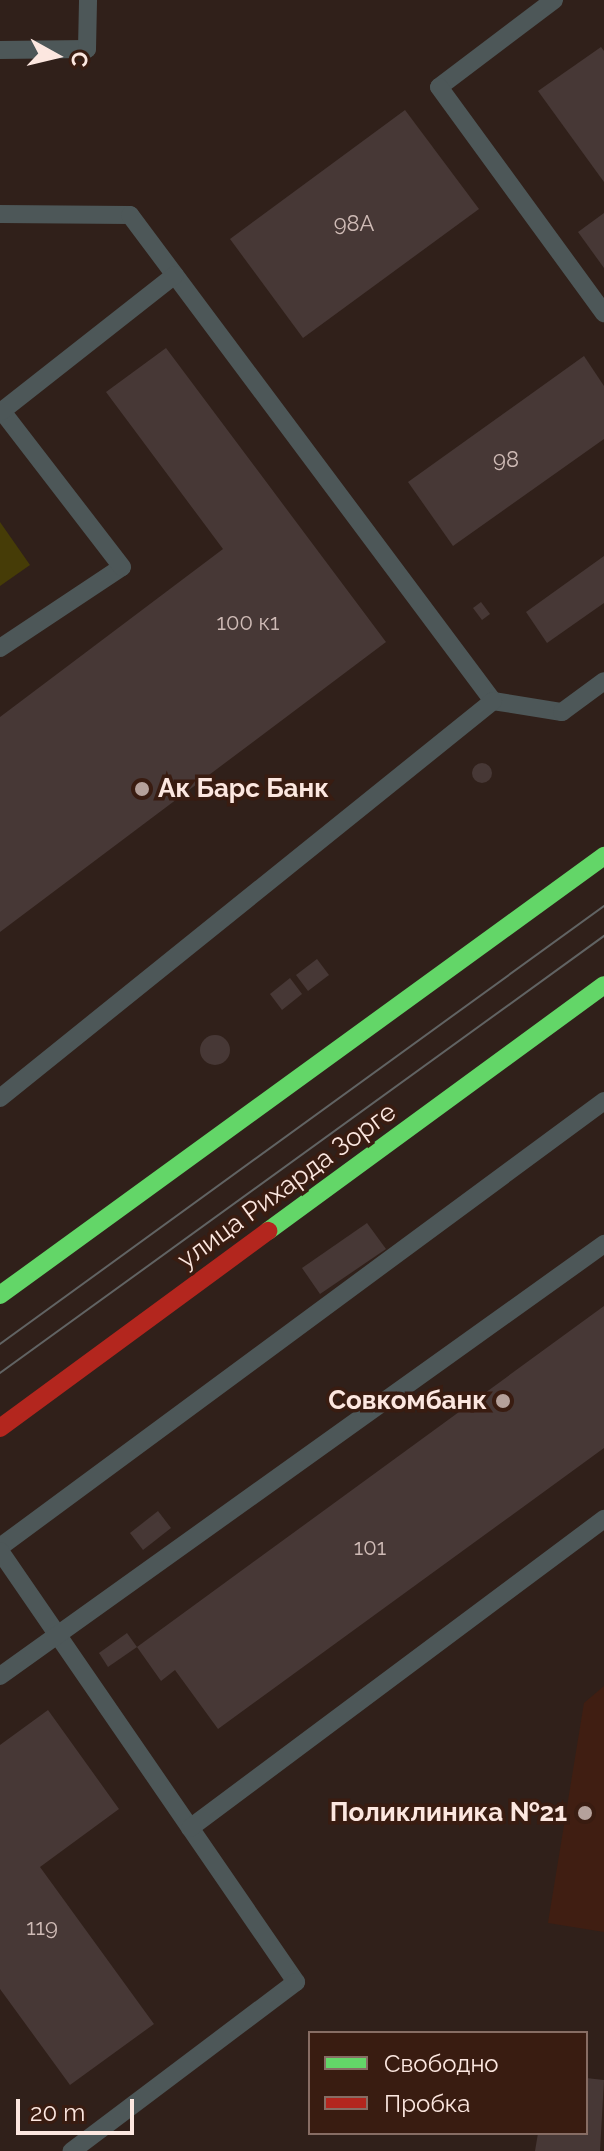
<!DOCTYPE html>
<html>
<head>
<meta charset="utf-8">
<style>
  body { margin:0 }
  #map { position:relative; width:604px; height:2151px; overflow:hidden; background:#30201a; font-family:Raleway,sans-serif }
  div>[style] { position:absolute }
  .built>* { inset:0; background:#401e12 }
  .green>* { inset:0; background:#463c07 }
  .building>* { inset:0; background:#473836 }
  .round { border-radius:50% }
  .lane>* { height:18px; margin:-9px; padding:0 9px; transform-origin:9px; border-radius:9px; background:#4d5758 }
  .fast>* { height:18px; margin:-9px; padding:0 9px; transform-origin:9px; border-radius:9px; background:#63d668 }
  .jam>* { height:18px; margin:-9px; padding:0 9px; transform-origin:9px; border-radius:9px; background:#b3261e }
  .tram>* { height:2px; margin:-1px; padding:0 1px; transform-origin:1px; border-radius:1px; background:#616363 }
  .dots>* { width:22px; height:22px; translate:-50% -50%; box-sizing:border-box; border:4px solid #391c11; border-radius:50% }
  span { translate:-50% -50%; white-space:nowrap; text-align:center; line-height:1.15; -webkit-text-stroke:7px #391c11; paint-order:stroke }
  .number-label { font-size:22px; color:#cfbbb6 }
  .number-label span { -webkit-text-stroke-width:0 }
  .poi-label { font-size:26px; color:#fce7e0; font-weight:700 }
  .left { translate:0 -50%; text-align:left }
  .right { translate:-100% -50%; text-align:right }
  .street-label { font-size:26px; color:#fce7e0 }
  .legend { position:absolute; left:308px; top:2031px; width:280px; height:104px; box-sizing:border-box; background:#391c11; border:2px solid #876d64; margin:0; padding:10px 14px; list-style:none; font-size:24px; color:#fce7e0 }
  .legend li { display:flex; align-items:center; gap:16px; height:40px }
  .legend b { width:40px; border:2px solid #876d64 }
  .north { position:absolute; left:16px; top:16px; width:80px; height:80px; -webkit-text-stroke:6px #391c11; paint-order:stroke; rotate:98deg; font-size:22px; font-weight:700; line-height:32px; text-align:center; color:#fce7e0 }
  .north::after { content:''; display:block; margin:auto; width:28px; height:36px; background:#fce7e0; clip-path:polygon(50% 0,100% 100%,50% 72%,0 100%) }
  .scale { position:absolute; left:16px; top:2099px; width:118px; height:36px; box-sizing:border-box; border:4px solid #fce7e0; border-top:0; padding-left:10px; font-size:24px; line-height:28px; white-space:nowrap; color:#fce7e0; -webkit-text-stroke:6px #391c11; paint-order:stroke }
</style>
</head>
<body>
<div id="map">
  <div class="built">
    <div style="clip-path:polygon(604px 1686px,604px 1932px,548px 1923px,584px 1703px)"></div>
  </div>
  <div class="green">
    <div style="clip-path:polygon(0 522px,30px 565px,0 586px)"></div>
  </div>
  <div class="building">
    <div style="clip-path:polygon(601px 47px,604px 51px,604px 182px,538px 91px)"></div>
    <div style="clip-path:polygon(405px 110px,479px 209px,303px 338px,230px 239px)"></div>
    <div style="clip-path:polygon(604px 213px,604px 268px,578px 232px)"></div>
    <div style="clip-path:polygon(166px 348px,386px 642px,0 932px,0 717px,223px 549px,106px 392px)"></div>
    <div style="clip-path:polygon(584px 356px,604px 386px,604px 439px,453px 546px,408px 482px)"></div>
    <div style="clip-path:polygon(604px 556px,604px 603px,547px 643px,526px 612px)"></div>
    <div style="clip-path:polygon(481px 602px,490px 614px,482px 620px,473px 608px)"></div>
    <div class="round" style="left:472px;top:763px;width:20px;height:20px"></div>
    <div style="clip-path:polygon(317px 959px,329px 975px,308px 991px,296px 975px)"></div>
    <div style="clip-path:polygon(290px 978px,302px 994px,282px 1010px,270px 994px)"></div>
    <div class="round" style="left:200px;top:1035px;width:30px;height:30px"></div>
    <div style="clip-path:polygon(367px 1223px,386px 1249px,320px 1294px,302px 1268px)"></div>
    <div style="clip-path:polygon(604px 1306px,604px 1448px,218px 1729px,175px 1670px,161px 1681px,137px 1647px)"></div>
    <div style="clip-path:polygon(158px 1511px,171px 1528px,143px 1550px,130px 1533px)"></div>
    <div style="clip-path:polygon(127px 1633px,137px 1647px,108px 1667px,99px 1653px)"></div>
    <div style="clip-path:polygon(48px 1710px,119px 1809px,40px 1867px,154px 2024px,70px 2085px,0 1989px,0 1745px)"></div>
    <div style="clip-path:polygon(586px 2078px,604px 2080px,600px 2151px,535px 2151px,538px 2133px,586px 2133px)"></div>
  </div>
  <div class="lane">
    <div style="left:554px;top:0;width:144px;rotate:142.9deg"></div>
    <div style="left:439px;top:87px;width:280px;rotate:53.9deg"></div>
    <div style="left:0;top:50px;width:87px;rotate:-0.7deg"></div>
    <div style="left:87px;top:49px;width:49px;rotate:-88.8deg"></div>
    <div style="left:0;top:214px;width:130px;rotate:0.4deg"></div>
    <div style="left:130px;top:215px;width:607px;rotate:53.24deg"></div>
    <div style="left:493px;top:701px;width:70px;rotate:9.1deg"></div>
    <div style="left:562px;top:712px;width:52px;rotate:-36.4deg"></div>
    <div style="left:0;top:648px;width:146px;rotate:-33.6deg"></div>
    <div style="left:122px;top:567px;width:197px;rotate:-127.6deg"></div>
    <div style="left:2px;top:411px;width:220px;rotate:-38.2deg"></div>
    <div style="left:0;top:1098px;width:633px;rotate:-38.84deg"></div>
    <div style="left:0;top:1547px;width:751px;rotate:-36.44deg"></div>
    <div style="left:0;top:1551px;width:523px;rotate:55.52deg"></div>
    <div style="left:296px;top:1982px;width:281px;rotate:143deg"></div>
    <div style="left:0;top:1676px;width:743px;rotate:-35.57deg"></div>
    <div style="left:190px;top:1828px;width:517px;rotate:-36.74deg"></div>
  </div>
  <div class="fast">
    <div style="left:268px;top:1231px;width:416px;rotate:-36.2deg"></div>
    <div style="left:0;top:1295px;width:747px;rotate:-36.01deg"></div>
  </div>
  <div class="jam">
    <div style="left:0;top:1428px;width:333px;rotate:-36.3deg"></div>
  </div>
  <div class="tram">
    <div style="left:0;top:1344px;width:746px;rotate:-35.95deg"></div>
    <div style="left:0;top:1373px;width:746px;rotate:-35.89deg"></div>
  </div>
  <div class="dots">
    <div style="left:142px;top:789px;background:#b5a19b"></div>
    <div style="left:503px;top:1401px;background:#b5a19b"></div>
    <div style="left:585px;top:1813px;background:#b5a19b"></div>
  </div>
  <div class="number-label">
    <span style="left:354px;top:224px">98А</span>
    <span style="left:506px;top:460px">98</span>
    <span style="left:248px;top:623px">100 к1</span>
    <span style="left:370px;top:1548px">101</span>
    <span style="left:42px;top:1928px">119</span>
  </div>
  <div class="poi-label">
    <span class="left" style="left:158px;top:789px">Ак Барс Банк</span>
    <span class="right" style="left:487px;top:1401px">Совкомбанк</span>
    <span class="right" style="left:567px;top:1813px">Поликлиника №21</span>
  </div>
  <div class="street-label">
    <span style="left:287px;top:1186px;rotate:-36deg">улица Рихарда Зорге</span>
  </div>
  <ul class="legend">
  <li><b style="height:10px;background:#63d668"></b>Свободно</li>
  <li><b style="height:10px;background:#b3261e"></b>Пробка</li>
  </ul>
  <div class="north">С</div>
  <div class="scale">20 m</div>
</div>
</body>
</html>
